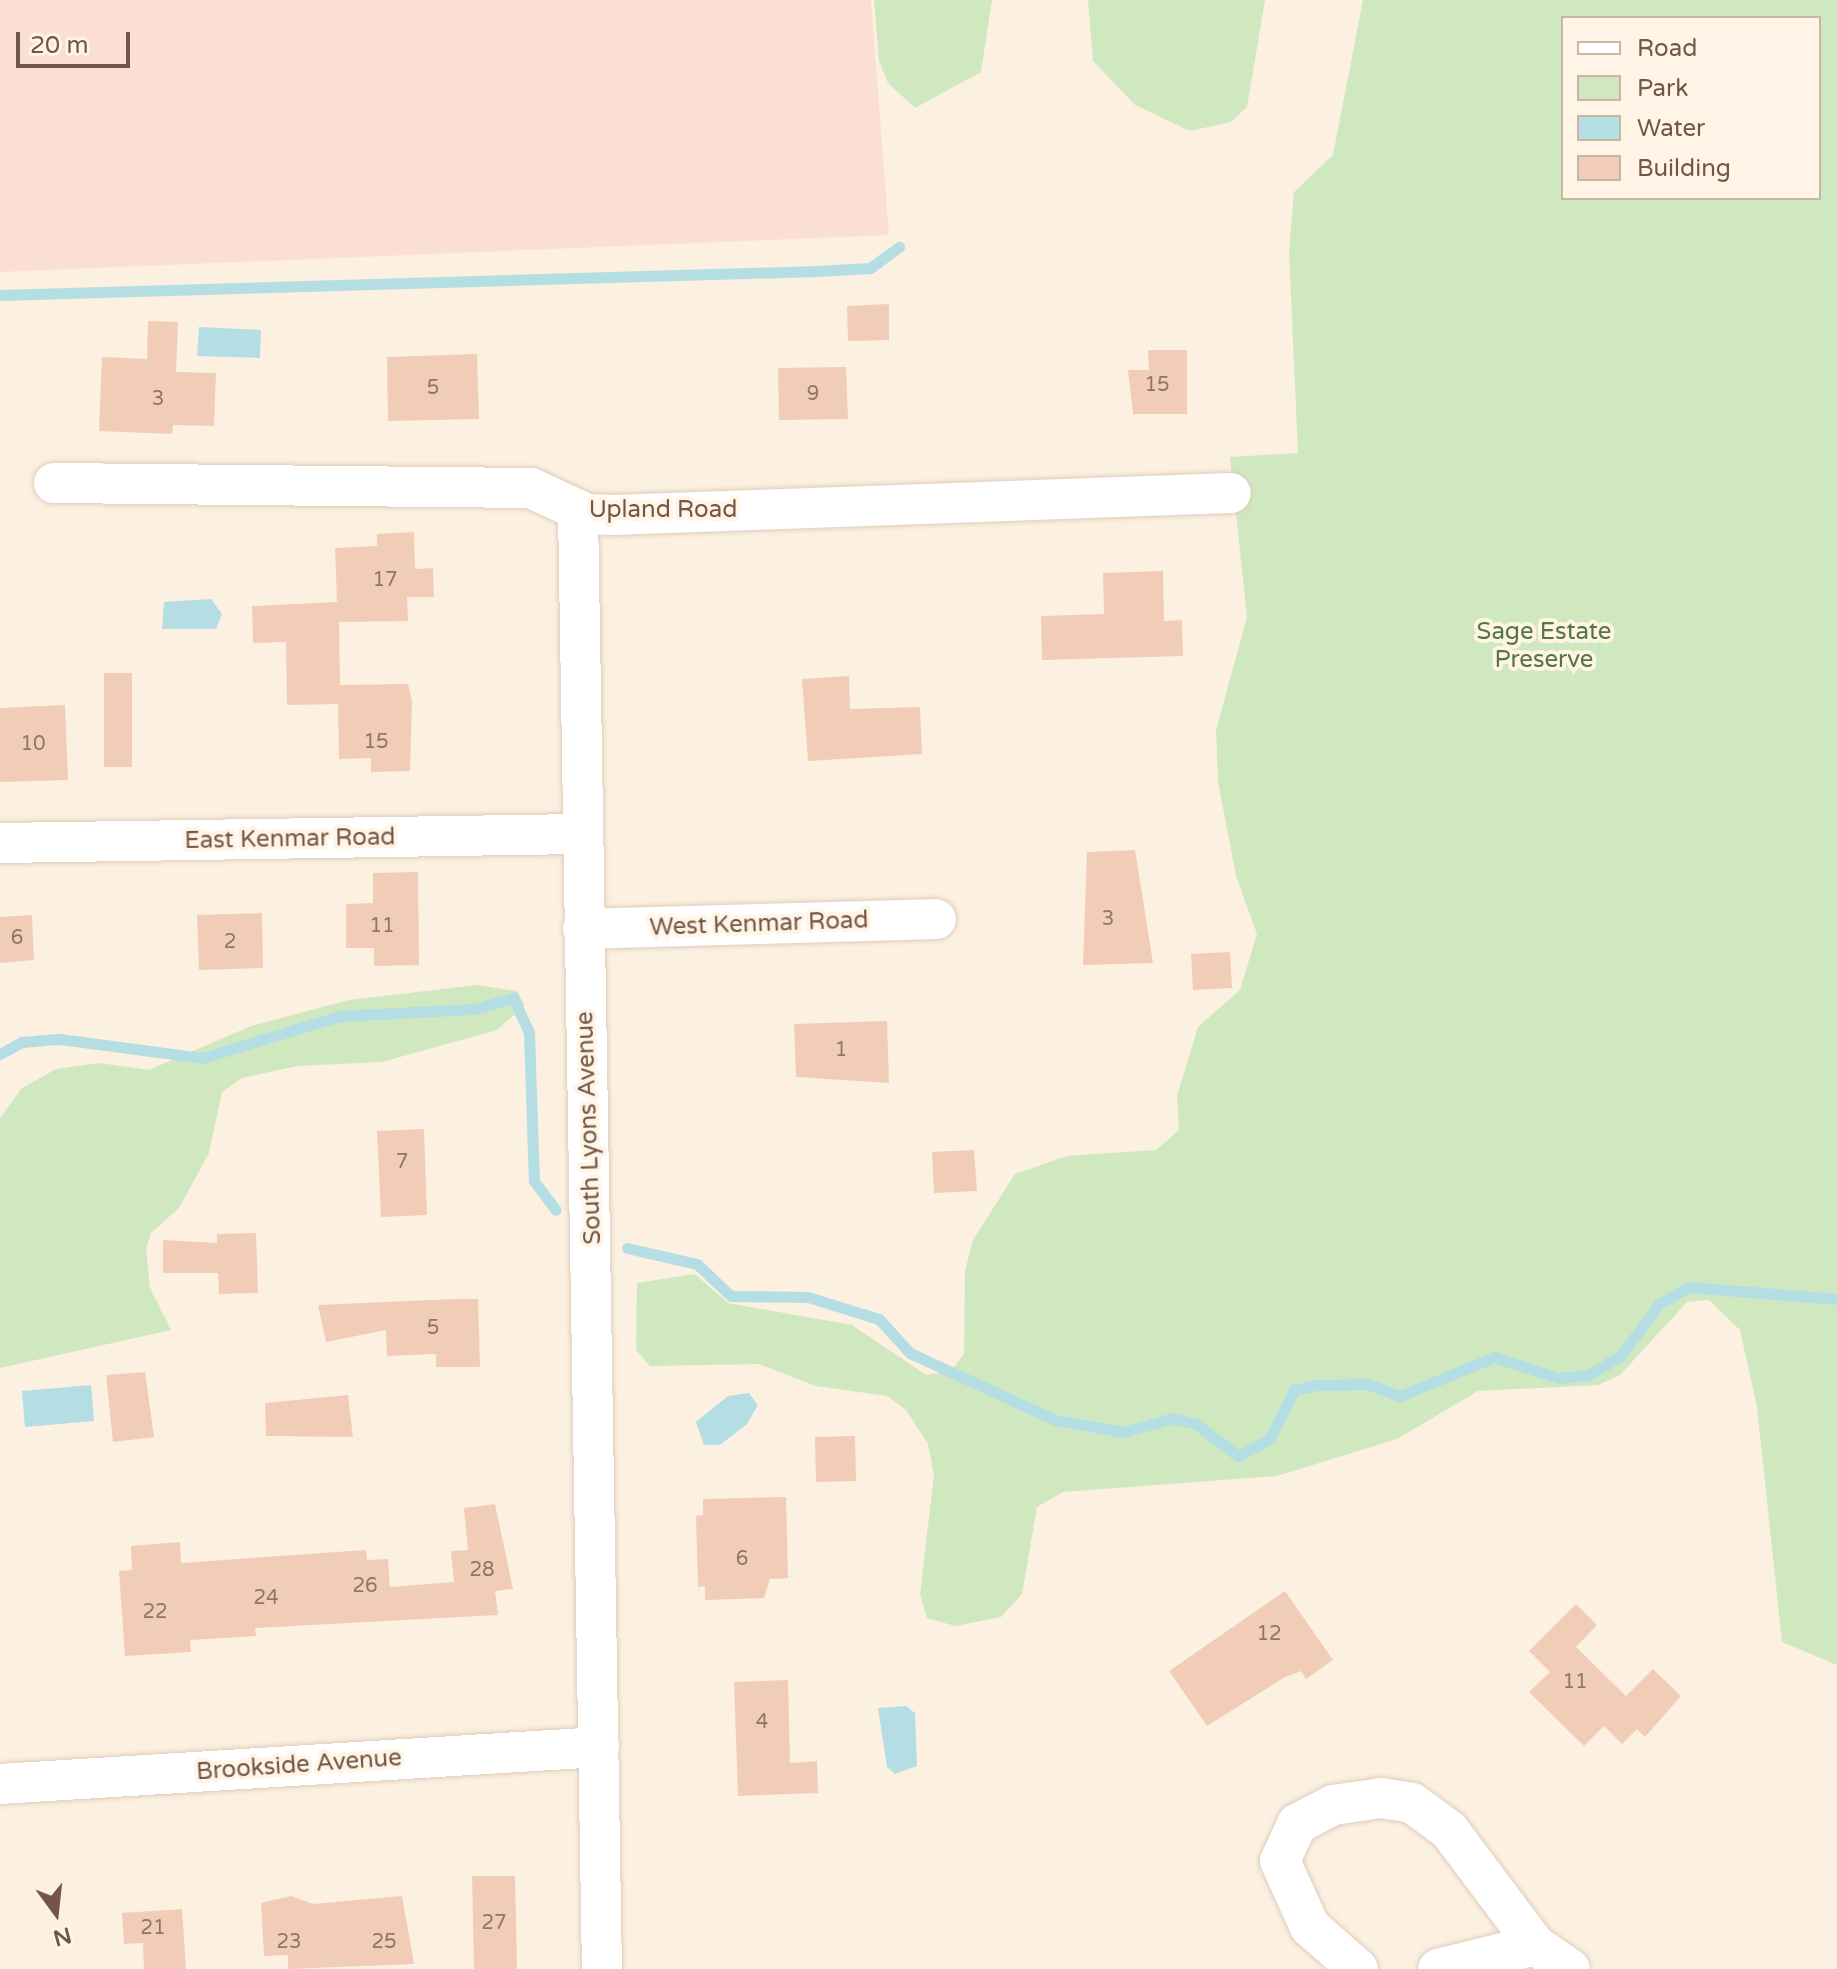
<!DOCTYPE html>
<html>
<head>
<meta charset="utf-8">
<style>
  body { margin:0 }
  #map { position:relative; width:1837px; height:1969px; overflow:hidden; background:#fcf0e0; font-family:"Varela Round",sans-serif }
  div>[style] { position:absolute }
  .commercial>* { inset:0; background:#fcdfd3 }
  .green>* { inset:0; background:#d0e8bf }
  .water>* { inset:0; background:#b5dee4 }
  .stream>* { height:11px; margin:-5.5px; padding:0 5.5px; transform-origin:5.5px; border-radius:5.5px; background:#b5dee4 }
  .building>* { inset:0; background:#f1cdb8 }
  .roads { filter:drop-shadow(0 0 2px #dfccbc) drop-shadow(0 0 2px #dfccbc) }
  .street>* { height:40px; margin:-20px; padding:0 20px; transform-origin:20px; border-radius:20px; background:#fff }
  span { translate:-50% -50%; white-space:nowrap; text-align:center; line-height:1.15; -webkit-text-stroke:8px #fff4e5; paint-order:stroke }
  .number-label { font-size:20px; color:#927464 }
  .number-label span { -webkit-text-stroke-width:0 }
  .street-label { font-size:24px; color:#725648 }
  .park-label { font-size:24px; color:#527840 }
  .legend { position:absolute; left:1561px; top:16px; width:260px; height:184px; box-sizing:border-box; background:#fff4e5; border:2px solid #c7b5a6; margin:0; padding:10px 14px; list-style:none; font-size:24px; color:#725648 }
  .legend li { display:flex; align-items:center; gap:16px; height:40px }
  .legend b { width:40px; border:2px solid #c7b5a6 }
  .north { position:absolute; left:16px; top:1873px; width:80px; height:80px; -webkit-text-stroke:6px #fff4e5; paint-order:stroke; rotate:165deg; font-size:22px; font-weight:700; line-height:32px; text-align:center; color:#725648 }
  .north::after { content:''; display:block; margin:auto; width:28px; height:36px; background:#725648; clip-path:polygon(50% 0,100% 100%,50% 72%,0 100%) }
  .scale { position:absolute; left:16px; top:32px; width:114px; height:36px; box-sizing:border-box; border:4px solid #725648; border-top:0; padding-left:10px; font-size:24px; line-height:28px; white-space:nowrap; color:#725648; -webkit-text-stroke:6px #fff4e5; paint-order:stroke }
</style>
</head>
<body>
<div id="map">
  <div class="commercial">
    <div style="clip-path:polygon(0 0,871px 0,889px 235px,0 272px)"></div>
  </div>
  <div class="green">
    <div style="clip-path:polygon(874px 0,992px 0,981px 72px,915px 108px,888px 83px,879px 61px)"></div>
    <div style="clip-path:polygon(1088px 0,1265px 0,1247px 107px,1231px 122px,1190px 131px,1135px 105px,1093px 61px)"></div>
    <div style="clip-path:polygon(evenodd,1363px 0,1837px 0,1837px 1665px,1782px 1642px,1757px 1407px,1740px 1330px,1709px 1300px,1687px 1302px,1620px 1375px,1598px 1385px,1478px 1391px,1397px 1439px,1277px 1476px,1063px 1492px,1037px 1507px,1022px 1594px,1001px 1617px,955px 1626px,927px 1618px,920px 1594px,934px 1475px,928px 1444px,906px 1410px,887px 1396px,816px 1386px,759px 1364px,650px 1366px,636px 1350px,637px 1283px,695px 1274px,728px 1303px,852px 1325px,926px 1375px,951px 1371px,964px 1354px,965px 1271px,973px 1240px,1015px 1174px,1067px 1156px,1156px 1150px,1179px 1130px,1177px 1096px,1198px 1027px,1240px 990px,1257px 934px,1236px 876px,1218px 782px,1216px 730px,1247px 617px,1230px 457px,1298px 453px,1289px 251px,1294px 192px,1333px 155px,1363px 0,1563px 18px,1819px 18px,1819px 198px,1563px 198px,1563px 18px)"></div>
    <div style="clip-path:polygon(477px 985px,517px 991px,525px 1005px,497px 1030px,382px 1062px,297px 1066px,242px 1078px,222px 1092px,209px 1153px,179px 1208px,151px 1233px,146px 1248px,150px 1288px,171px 1330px,0 1368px,0 1118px,22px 1088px,56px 1069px,99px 1063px,149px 1070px,251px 1026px,349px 1000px)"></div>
  </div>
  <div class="water">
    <div style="clip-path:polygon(199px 327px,261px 330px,260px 358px,197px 356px)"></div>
    <div style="clip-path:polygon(211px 599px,222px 614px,216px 629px,162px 629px,164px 602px)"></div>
    <div style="clip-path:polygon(91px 1385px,94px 1421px,25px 1427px,22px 1391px)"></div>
    <div style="clip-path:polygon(749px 1393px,758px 1405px,747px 1424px,720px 1445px,704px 1445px,696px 1422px,728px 1396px)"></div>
    <div style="clip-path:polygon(906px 1706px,915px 1713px,917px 1766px,895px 1774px,887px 1767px,878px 1708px)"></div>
  </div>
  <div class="stream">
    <div style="left:0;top:295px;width:817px;rotate:-1.68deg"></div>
    <div style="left:817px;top:271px;width:53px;rotate:-3.2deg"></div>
    <div style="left:870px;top:268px;width:36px;rotate:-36deg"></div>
    <div style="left:0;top:1054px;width:25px;rotate:-29deg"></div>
    <div style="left:22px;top:1042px;width:38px;rotate:-5deg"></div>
    <div style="left:60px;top:1039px;width:143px;rotate:7.6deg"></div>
    <div style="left:202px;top:1058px;width:143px;rotate:-17deg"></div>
    <div style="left:339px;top:1016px;width:135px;rotate:-3deg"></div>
    <div style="left:474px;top:1009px;width:41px;rotate:-15.8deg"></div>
    <div style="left:513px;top:998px;width:38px;rotate:65deg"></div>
    <div style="left:529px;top:1033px;width:148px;rotate:88.1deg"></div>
    <div style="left:534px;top:1181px;width:36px;rotate:53deg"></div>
    <div style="left:627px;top:1248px;width:72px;rotate:12.9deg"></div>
    <div style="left:697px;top:1264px;width:47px;rotate:43.3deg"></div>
    <div style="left:731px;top:1296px;width:77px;rotate:0.7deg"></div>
    <div style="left:808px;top:1297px;width:74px;rotate:17.2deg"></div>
    <div style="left:879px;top:1319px;width:46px;rotate:47.6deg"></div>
    <div style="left:910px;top:1353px;width:160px;rotate:24.8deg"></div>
    <div style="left:1055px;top:1420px;width:70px;rotate:9.9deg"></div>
    <div style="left:1124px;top:1432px;width:51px;rotate:-15.9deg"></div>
    <div style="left:1173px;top:1418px;width:24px;rotate:15deg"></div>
    <div style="left:1196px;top:1424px;width:53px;rotate:37.3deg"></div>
    <div style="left:1238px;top:1456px;width:37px;rotate:-29deg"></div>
    <div style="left:1270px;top:1438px;width:54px;rotate:-63.4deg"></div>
    <div style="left:1294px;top:1390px;width:22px;rotate:-13deg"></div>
    <div style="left:1315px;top:1385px;width:53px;rotate:-1.1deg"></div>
    <div style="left:1368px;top:1384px;width:34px;rotate:21deg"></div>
    <div style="left:1400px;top:1396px;width:102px;rotate:-22.5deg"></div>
    <div style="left:1494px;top:1357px;width:68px;rotate:17.9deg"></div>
    <div style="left:1559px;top:1378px;width:30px;rotate:-6deg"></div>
    <div style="left:1589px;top:1375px;width:39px;rotate:-32deg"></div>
    <div style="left:1622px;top:1354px;width:62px;rotate:-53.5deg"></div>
    <div style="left:1659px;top:1304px;width:34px;rotate:-30deg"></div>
    <div style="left:1688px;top:1287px;width:149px;rotate:4.6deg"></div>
  </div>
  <div class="building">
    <div style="clip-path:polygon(889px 304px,889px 340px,848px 341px,847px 306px)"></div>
    <div style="clip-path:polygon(148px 321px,178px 322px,176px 372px,216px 373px,214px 426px,173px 425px,172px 434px,99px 431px,102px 357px,147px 359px)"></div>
    <div style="clip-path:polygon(1148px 350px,1187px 350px,1187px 414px,1133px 414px,1128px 370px,1149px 370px)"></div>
    <div style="clip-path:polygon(477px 354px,479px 419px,388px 421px,387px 357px)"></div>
    <div style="clip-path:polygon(846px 367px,848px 419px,779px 420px,778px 368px)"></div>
    <div style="clip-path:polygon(414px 532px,415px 569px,433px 568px,434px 597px,407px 597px,408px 621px,339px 622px,340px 685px,408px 684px,412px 701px,410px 771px,371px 772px,371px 758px,339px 759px,338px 704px,287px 705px,286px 642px,253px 643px,252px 606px,337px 602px,335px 548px,377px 546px,377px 534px)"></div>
    <div style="clip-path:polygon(1163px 571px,1164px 621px,1182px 620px,1183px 656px,1042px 660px,1041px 616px,1104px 614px,1103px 573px)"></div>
    <div style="clip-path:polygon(104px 673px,132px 673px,132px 767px,104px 767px)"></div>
    <div style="clip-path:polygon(849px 676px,850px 709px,920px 707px,922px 754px,808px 761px,802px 679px)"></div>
    <div style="clip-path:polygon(65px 705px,68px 780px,0 782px,0 708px)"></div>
    <div style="clip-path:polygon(1135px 850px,1153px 963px,1083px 965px,1087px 852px)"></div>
    <div style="clip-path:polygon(418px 872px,419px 965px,374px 966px,374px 948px,346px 948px,346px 904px,373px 903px,373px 873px)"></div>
    <div style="clip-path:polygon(262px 913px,263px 968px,199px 970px,197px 915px)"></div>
    <div style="clip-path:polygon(32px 915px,34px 960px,0 963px,0 917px)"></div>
    <div style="clip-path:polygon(1230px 952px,1232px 988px,1193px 990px,1191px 954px)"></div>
    <div style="clip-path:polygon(887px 1021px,889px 1083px,796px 1077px,794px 1024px)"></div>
    <div style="clip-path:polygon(424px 1129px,427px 1215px,381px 1217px,377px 1131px)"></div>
    <div style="clip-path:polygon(974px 1150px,977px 1191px,934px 1193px,932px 1152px)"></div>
    <div style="clip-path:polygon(256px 1233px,258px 1293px,219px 1294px,218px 1273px,163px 1273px,163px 1240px,217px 1243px,217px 1234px)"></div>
    <div style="clip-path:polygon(454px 1299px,478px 1299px,480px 1367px,436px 1367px,436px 1354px,387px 1356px,386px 1330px,326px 1342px,318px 1305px)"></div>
    <div style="clip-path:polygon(145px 1372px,154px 1437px,113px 1442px,106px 1375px)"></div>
    <div style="clip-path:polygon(348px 1395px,353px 1437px,266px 1436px,265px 1403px)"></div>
    <div style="clip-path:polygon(855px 1436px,856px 1481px,816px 1482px,815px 1437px)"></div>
    <div style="clip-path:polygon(786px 1497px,788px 1578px,770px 1579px,764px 1598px,705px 1600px,705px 1586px,698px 1587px,696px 1516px,703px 1515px,703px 1499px)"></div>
    <div style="clip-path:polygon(495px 1504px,513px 1589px,495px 1591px,498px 1615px,255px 1628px,256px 1636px,190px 1640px,191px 1652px,125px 1656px,119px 1571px,132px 1570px,131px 1546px,180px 1542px,181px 1563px,366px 1550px,367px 1560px,388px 1559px,390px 1587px,454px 1582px,451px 1551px,468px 1550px,464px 1508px)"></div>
    <div style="clip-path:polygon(1285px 1591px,1333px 1660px,1306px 1679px,1301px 1671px,1285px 1677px,1207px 1726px,1169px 1671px)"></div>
    <div style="clip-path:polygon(1576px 1604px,1597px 1625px,1576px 1647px,1626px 1696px,1653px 1669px,1681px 1696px,1645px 1737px,1637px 1729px,1622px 1744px,1604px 1726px,1584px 1746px,1529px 1692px,1550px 1672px,1529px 1651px)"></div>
    <div style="clip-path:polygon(788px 1680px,790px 1763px,817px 1761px,818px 1793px,738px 1796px,734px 1682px)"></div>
    <div style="clip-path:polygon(472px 1876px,515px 1876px,517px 1969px,474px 1969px)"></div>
    <div style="clip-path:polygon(402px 1896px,414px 1964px,288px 1969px,288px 1955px,264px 1956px,261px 1903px,291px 1896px,313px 1904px)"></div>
    <div style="clip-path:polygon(182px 1909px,186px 1969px,144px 1969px,143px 1943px,124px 1944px,122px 1913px)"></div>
  </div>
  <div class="roads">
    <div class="street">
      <div style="left:54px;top:483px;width:477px;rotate:0.6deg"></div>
      <div style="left:531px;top:488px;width:62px;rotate:24.9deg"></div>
      <div style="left:587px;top:514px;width:26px;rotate:2deg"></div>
      <div style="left:613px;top:515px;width:618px;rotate:-2.04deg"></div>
      <div style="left:578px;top:510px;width:1459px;rotate:89.06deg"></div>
      <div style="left:0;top:843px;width:580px;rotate:-0.89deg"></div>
      <div style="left:583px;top:929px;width:353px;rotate:-1.6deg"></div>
      <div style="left:0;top:1784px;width:600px;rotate:-3.53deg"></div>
      <div style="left:1358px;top:1969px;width:64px;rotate:-138.8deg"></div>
      <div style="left:1310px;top:1927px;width:72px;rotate:-114.4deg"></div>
      <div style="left:1280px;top:1861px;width:41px;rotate:-65.3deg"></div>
      <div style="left:1297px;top:1824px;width:41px;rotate:-27.8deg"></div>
      <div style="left:1333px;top:1805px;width:49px;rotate:-8.3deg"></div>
      <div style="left:1381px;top:1798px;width:31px;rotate:9deg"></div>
      <div style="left:1412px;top:1803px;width:46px;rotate:36.1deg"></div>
      <div style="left:1449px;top:1830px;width:144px;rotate:53.2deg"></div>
      <div style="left:1535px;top:1945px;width:42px;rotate:34.4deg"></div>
      <div style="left:1438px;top:1969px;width:100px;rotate:-13.9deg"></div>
    </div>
  </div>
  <div class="number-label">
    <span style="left:1157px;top:385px">15</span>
    <span style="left:433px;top:388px">5</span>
    <span style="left:813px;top:394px">9</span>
    <span style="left:158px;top:399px">3</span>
    <span style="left:385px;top:580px">17</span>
    <span style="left:376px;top:742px">15</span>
    <span style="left:33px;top:744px">10</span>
    <span style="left:1108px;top:919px">3</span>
    <span style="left:382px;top:926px">11</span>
    <span style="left:17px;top:938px">6</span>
    <span style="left:230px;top:942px">2</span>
    <span style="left:841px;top:1050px">1</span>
    <span style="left:402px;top:1162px">7</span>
    <span style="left:433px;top:1328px">5</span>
    <span style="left:742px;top:1559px">6</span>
    <span style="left:482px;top:1570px">28</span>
    <span style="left:365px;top:1586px">26</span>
    <span style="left:266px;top:1598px">24</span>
    <span style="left:155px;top:1612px">22</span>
    <span style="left:1269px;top:1634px">12</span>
    <span style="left:1575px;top:1682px">11</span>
    <span style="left:762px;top:1722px">4</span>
    <span style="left:494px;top:1923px">27</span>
    <span style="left:153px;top:1928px">21</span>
    <span style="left:289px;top:1942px">23</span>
    <span style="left:384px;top:1942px">25</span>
  </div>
  <div class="street-label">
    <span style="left:663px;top:510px">Upland Road</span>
    <span style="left:290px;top:839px;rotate:-1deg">East Kenmar Road</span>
    <span style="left:759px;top:924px;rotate:-2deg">West Kenmar Road</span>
    <span style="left:589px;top:1128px;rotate:-92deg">South Lyons Avenue</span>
    <span style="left:299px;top:1765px;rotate:-4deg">Brookside Avenue</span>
  </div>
  <div class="park-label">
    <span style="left:1544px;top:646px">Sage Estate<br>Preserve</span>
  </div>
  <ul class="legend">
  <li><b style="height:10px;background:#fff"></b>Road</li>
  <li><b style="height:22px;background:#d0e8bf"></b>Park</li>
  <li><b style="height:22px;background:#b5dee4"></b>Water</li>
  <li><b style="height:22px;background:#f1cdb8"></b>Building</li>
  </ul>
  <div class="north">N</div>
  <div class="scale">20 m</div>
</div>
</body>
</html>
